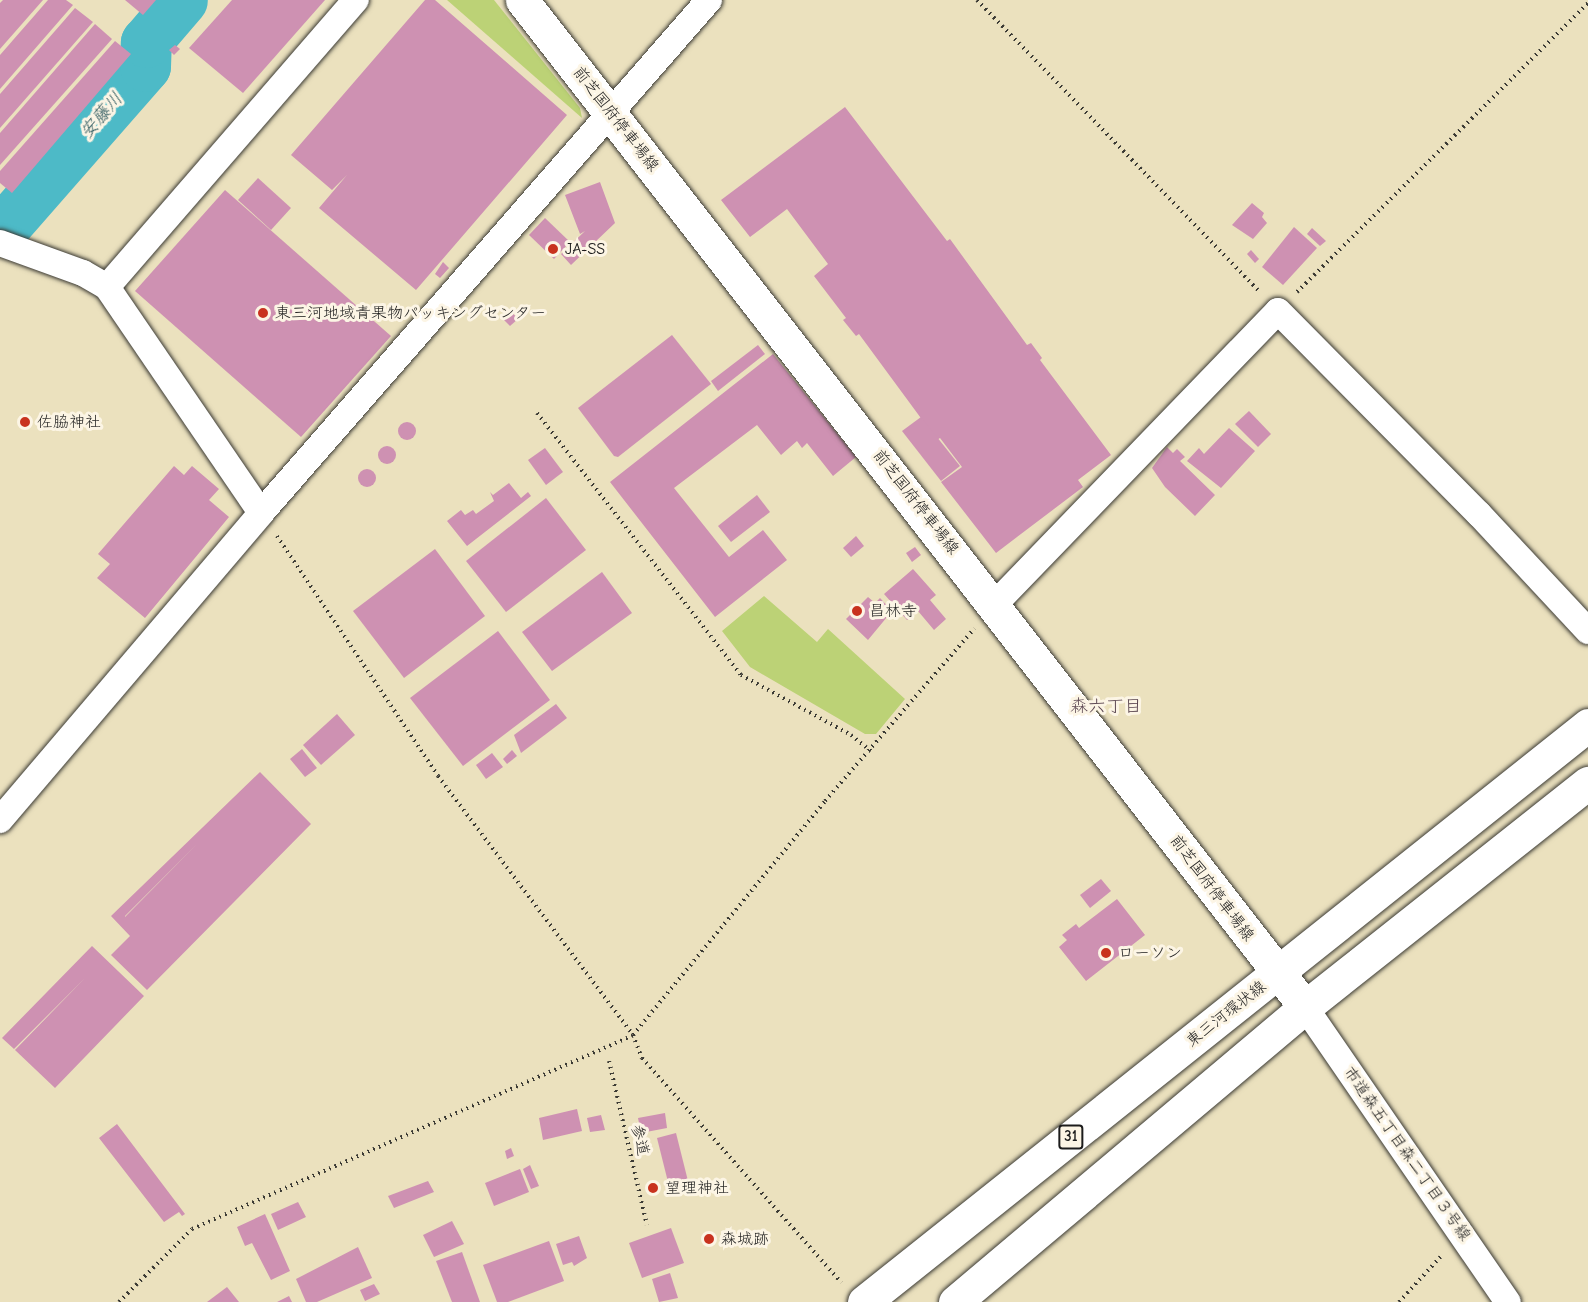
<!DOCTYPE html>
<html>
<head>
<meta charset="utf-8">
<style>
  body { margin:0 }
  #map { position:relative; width:1588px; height:1302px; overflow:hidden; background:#ebe1be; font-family:"Comic Neue","Klee One",sans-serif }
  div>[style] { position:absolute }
  .green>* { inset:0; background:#bcd276 }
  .river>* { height:51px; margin:-25.5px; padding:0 25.5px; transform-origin:25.5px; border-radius:25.5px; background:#4dbac7 }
  .building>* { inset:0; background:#ce91b2 }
  .round { border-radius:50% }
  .path>* { height:4px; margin-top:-2px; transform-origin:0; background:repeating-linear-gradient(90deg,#3b3a34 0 1.5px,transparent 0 6px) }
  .roads { filter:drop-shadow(0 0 2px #3b3a34) drop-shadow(0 0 2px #3b3a34) }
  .minor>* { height:26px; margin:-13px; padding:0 13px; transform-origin:13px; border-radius:13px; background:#fff }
  .secondary>* { height:33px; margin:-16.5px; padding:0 16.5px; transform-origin:16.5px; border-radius:16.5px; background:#fff }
  .primary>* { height:33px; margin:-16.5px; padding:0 16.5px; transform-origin:16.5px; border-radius:16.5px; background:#fff }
  .dots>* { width:16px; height:16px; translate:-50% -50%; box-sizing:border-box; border:3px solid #fcf5e5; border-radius:50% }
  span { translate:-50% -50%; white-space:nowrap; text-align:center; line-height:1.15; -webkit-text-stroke:6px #fcf5e5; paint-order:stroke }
  .shield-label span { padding:2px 4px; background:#fcf5e5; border:2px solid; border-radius:4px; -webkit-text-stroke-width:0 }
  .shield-label { font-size:15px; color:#1c1c1c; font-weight:700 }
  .street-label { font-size:16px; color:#1c1c1c }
  .poi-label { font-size:16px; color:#1c1c1c }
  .left { translate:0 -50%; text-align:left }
  .water-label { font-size:18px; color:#305b60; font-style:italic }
  .neighbourhood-label { font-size:18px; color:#5a4550 }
</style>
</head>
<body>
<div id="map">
  <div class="green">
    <div style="clip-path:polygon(447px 0,494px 0,580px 108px,582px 118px)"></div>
    <div style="clip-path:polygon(764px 596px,817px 642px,828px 629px,905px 699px,876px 734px,865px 734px,750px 667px,722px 631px)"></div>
  </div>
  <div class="river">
    <div style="left:6px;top:225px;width:211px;rotate:-48.8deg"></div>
    <div style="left:145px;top:66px;width:24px;rotate:-88deg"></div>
    <div style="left:146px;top:42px;width:55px;rotate:-49.4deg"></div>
  </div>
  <div class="building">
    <div style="clip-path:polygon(3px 0,43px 0,0 49px,0 3px)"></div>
    <div style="clip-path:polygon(48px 0,66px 0,73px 5px,0 89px,0 55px)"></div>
    <div style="clip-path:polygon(125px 0,156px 0,143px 15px)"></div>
    <div style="clip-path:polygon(232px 0,325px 0,243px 93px,189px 48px)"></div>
    <div style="clip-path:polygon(425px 0,435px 0,567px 115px,416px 290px,319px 208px,347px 175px,332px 190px,291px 155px)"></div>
    <div style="clip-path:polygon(75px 8px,93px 22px,0 128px,0 94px)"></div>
    <div style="clip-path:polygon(95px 24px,112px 39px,0 165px,0 133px)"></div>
    <div style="clip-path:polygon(115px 41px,131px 54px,12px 193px,0 183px,0 171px)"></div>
    <div style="clip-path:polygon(175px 45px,180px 49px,174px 55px,169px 50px)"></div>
    <div style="clip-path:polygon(845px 107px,947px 241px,950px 239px,1027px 345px,1031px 343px,1042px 358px,1040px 360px,1111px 455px,1078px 480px,1083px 487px,996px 553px,941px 482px,962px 467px,940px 438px,937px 440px,859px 334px,856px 336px,843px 320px,846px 318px,814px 276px,828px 264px,787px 209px,750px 237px,721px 200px)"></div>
    <div style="clip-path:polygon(258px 178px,291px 208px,271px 230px,238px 200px)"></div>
    <div style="clip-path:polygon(600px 182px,615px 223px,571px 265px,561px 254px,585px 231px,580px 234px,565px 195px)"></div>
    <div style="clip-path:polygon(225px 190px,391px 336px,301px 437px,135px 291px)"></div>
    <div style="clip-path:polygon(1252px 203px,1264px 213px,1262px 217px,1267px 223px,1253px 239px,1232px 225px)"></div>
    <div style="clip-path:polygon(545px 218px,570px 242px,554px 259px,529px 235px)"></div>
    <div style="clip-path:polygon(1294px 227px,1317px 248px,1283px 285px,1262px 267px)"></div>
    <div style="clip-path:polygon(1312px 228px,1326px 241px,1320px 246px,1307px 234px)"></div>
    <div style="clip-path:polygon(1251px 250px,1259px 259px,1255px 263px,1247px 254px)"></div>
    <div style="clip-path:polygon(443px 262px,449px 268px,440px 278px,435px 274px)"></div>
    <div style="clip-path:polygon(510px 310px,518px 319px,510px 326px,501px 317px)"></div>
    <div style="clip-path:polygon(672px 335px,711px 384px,618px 457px,614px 456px,578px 408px)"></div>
    <div style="clip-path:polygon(758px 345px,765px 354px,718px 391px,711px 381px)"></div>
    <div style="clip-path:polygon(773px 354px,856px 457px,833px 476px,807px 443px,802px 448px,797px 441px,781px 455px,757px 425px,674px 488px,729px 557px,763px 530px,787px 560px,715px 617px,610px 482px)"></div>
    <div style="clip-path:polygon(1249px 411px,1271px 434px,1258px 447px,1235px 424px)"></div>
    <div style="clip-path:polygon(921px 417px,960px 466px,941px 481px,902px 431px)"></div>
    <div class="round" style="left:398px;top:422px;width:18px;height:18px"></div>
    <div style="clip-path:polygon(1229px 428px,1255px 451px,1221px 488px,1187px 461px,1199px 448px,1204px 454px)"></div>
    <div class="round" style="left:378px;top:446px;width:18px;height:18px"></div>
    <div style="clip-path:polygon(1167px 447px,1173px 453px,1177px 449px,1185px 457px,1180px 461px,1215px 495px,1195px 516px,1165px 487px,1152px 468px)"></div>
    <div style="clip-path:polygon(545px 448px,563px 472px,546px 485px,528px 460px)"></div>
    <div style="clip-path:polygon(174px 466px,184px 475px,192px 466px,219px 489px,209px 500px,229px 517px,145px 618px,97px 578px,110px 564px,98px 554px)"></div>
    <div class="round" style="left:358px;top:469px;width:18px;height:18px"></div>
    <div style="clip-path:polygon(509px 483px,521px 498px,528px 492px,531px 496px,467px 546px,447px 521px,461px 510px,465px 515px,473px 510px,476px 514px,494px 501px,490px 492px,493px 495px)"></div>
    <div style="clip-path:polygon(757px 495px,770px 512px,731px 542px,718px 526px)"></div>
    <div style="clip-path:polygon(546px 498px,586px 550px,506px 612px,466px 561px)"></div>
    <div style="clip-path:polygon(856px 536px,864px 546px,851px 557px,843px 548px)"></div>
    <div style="clip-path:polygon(915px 547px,921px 555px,912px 562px,906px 553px)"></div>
    <div style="clip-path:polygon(435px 549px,485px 616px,404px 678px,353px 611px)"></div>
    <div style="clip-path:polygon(913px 569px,936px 595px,930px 600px,946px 619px,934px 630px,918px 611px,907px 620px,884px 594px)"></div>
    <div style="clip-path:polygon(602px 572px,632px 613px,552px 671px,522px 632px)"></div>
    <div style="clip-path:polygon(868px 597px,875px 603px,880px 598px,892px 611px,868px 640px,846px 619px)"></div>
    <div style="clip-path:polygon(498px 631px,550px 700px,463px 766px,410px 698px)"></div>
    <div style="clip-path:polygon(556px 704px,567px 718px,521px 753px,514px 735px)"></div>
    <div style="clip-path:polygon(337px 714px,355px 735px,321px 765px,303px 745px)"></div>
    <div style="clip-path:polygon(302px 749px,317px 768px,305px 777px,290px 759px)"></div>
    <div style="clip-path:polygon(512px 750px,517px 756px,507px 764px,503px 759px)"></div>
    <div style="clip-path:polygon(492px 753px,503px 767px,486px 779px,476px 765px)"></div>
    <div style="clip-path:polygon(evenodd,260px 772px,311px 824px,147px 990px,111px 955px,130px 936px,111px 916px,260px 772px,197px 844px,125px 917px,125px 916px,197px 844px)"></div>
    <div style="clip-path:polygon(1101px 879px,1111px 891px,1090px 908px,1080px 895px)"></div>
    <div style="clip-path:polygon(1117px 899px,1145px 935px,1086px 981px,1059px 947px,1067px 940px,1062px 935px,1076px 924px,1079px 928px)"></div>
    <div style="clip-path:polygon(92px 946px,144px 996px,55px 1088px,15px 1050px,85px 978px,14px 1049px,2px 1038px)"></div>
    <div style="clip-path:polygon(577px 1109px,582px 1131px,543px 1140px,539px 1118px)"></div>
    <div style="clip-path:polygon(665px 1113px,667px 1128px,641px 1133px,638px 1118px)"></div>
    <div style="clip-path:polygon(601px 1115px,605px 1130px,590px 1132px,587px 1118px)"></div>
    <div style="clip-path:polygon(117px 1124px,185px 1214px,182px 1216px,179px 1212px,164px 1222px,99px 1138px)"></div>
    <div style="clip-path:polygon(676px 1133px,689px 1185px,670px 1190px,657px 1138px)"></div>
    <div style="clip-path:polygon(511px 1148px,514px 1156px,507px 1159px,505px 1151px)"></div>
    <div style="clip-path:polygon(530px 1165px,539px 1186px,531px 1189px,523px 1169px)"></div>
    <div style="clip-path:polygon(520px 1169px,529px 1192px,494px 1206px,485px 1183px)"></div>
    <div style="clip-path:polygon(428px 1181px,434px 1192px,394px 1208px,388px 1196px)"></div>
    <div style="clip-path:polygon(298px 1202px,306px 1217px,278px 1230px,271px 1214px)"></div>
    <div style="clip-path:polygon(265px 1214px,290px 1271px,271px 1280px,252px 1243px,245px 1246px,237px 1227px)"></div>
    <div style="clip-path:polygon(452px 1221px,464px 1244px,434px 1257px,423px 1235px)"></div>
    <div style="clip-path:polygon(671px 1228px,684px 1263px,642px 1278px,629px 1243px)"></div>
    <div style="clip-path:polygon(579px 1236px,587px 1258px,574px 1266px,572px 1262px,563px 1265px,556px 1244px)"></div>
    <div style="clip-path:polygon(549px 1241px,564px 1281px,508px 1302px,497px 1302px,483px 1265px)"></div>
    <div style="clip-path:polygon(358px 1247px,372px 1278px,317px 1302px,306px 1302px,296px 1279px)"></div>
    <div style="clip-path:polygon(462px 1252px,480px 1302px,452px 1302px,436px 1261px)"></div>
    <div style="clip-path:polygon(670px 1273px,678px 1298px,659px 1302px,652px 1279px)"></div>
    <div style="clip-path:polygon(374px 1284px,380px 1294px,365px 1301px,360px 1290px)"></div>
    <div style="clip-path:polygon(227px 1287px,239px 1302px,207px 1302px)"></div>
    <div style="clip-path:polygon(289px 1296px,292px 1302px,277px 1302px)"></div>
  </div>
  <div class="path">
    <div style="left:977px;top:0;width:407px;rotate:45.9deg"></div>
    <div style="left:1297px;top:292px;width:410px;rotate:-44.8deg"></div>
    <div style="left:537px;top:413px;width:332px;rotate:52.1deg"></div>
    <div style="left:741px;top:675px;width:125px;rotate:28.6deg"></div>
    <div style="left:851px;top:735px;width:26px;rotate:39deg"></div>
    <div style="left:277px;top:536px;width:289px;rotate:56.1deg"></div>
    <div style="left:438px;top:776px;width:324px;rotate:53deg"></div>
    <div style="left:633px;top:1035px;width:25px;rotate:69deg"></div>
    <div style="left:642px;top:1058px;width:300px;rotate:48.4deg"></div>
    <div style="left:609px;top:1061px;width:168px;rotate:77deg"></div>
    <div style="left:119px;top:1302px;width:103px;rotate:-45deg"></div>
    <div style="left:192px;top:1229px;width:482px;rotate:-23.7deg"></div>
    <div style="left:633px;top:1035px;width:303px;rotate:-50.6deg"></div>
    <div style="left:825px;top:801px;width:228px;rotate:-49.1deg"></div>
    <div style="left:1399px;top:1302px;width:65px;rotate:-47.5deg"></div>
  </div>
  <div class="roads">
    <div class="minor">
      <div style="left:0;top:243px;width:88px;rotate:19.9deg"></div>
      <div style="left:83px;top:273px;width:28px;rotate:30deg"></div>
      <div style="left:107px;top:287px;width:273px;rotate:55.7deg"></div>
      <div style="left:107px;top:287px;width:380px;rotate:-49.1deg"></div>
      <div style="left:995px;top:604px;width:407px;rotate:-46deg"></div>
      <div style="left:1278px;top:311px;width:286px;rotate:45.3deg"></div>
      <div style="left:1479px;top:514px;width:160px;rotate:47deg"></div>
      <div style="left:0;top:820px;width:403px;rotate:-49.6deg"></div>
      <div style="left:261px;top:513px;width:681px;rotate:-48.87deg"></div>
      <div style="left:1305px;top:1007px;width:358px;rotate:55.5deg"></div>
    </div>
    <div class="secondary">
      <div style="left:522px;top:0;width:1276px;rotate:52.13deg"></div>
    </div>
    <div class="primary">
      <div style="left:864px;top:1302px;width:926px;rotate:-38.55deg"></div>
      <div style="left:955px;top:1302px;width:458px;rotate:-40.1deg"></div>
      <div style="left:1305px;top:1007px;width:361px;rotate:-38.4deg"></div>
    </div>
  </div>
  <div class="dots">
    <div style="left:553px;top:249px;background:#c8321e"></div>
    <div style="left:263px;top:313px;background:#c8321e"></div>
    <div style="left:25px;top:422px;background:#c8321e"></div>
    <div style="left:857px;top:611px;background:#c8321e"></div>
    <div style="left:1106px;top:953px;background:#c8321e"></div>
    <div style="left:653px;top:1188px;background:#c8321e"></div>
    <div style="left:709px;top:1239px;background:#c8321e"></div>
  </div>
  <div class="shield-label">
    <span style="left:1071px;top:1137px">31</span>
  </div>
  <div class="street-label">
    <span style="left:616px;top:119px;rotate:52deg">前芝国府停車場線</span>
    <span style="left:916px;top:502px;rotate:52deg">前芝国府停車場線</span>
    <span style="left:1212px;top:888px;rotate:53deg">前芝国府停車場線</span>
    <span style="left:1226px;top:1014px;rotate:-38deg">東三河環状線</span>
    <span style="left:640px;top:1140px;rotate:77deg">参道</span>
    <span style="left:1407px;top:1154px;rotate:55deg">市道森五丁目森二丁目３号線</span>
  </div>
  <div class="poi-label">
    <span class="left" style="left:565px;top:249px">JA-SS</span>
    <span class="left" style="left:275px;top:313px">東三河地域青果物パッキングセンター</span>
    <span class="left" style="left:37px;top:422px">佐脇神社</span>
    <span class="left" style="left:869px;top:611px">昌林寺</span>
    <span class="left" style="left:1118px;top:953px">ローソン</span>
    <span class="left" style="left:665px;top:1188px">望理神社</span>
    <span class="left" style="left:721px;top:1239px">森城跡</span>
  </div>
  <div class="water-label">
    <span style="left:102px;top:116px;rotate:-49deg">安藤川</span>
  </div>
  <div class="neighbourhood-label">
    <span style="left:1106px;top:707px">森六丁目</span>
  </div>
</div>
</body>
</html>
